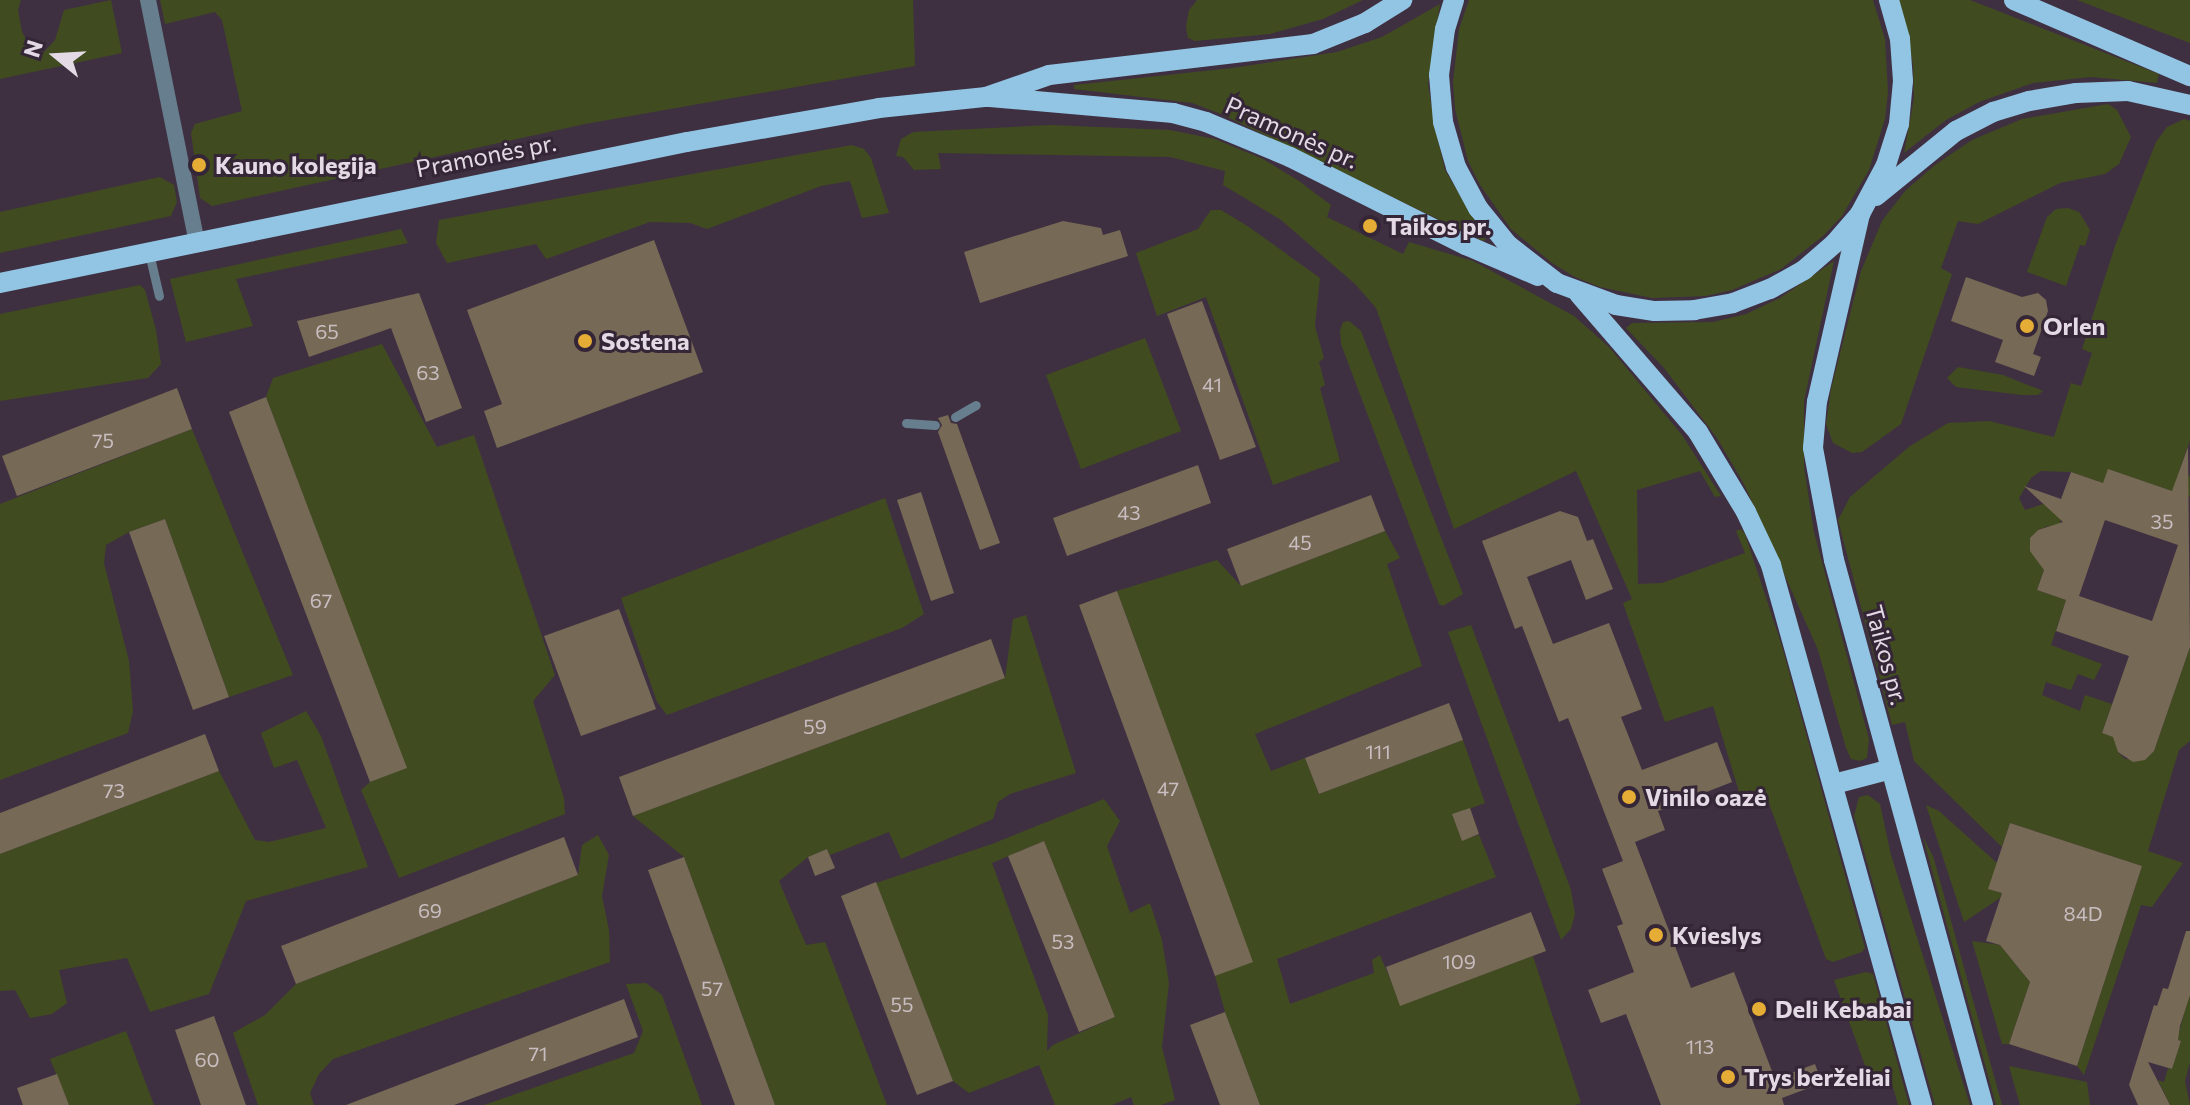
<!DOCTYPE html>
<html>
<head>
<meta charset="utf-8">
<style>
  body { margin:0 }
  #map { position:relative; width:2190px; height:1105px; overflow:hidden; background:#3f3041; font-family:Commissioner,sans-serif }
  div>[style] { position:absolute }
  .green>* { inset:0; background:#414b20 }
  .building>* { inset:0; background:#766955 }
  .service>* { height:9px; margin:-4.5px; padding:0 4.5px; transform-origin:4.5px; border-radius:4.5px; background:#667e8d }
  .minor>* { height:16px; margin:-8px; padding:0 8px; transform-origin:8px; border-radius:8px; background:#667e8d }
  .primary>* { height:20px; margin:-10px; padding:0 10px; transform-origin:10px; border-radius:10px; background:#92c5e4 }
  .dots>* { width:22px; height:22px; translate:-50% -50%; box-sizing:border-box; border:4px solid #352637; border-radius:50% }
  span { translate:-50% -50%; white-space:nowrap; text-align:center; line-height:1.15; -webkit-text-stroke:6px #352637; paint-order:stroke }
  .number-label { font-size:20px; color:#c8bec1 }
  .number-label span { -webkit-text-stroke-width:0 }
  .street-label { font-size:24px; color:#e4dae5 }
  .poi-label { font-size:24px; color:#e4dae5; font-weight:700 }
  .left { translate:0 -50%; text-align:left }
  .north { position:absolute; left:16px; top:16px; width:80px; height:80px; -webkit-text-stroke:6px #352637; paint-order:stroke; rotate:288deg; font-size:22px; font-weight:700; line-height:32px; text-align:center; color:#e4dae5 }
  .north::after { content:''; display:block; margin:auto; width:28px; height:36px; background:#e4dae5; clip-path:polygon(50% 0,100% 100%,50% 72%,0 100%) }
</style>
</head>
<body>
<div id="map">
  <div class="green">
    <div style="clip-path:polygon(0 0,21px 0,18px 10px,22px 32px,30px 45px,43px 53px,55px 40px,64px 10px,111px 0,122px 53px,0 79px)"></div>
    <div style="clip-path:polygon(160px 0,913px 0,915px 66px,585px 124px,212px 206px,200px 198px,191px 133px,195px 124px,242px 111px,222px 20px,215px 12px,165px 24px)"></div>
    <div style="clip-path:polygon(1197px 0,1363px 0,1323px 19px,1270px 34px,1195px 41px,1188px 38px,1186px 27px,1189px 10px)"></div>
    <div style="clip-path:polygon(1469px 0,1873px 0,1885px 39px,1888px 92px,1885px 119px,1869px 170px,1842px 216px,1823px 236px,1781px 269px,1732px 290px,1706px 296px,1652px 298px,1600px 287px,1575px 277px,1552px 263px,1511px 229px,1480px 185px,1468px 161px,1455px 109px,1453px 82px,1459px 29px)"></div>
    <div style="clip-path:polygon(1899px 0,1970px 0,2159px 74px,2157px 83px,2091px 77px,2033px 83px,1979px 102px,1946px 120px,1904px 153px,1914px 98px,1913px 64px)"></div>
    <div style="clip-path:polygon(2077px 0,2190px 0,2190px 43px,2150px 28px)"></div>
    <div style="clip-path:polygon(1440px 4px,1428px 84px,1436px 132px,1445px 170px,1486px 239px,1483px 241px,1221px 114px,1192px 103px,1074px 89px,1074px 85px,1232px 68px,1337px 52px,1382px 37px)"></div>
    <div style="clip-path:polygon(2108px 104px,2117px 110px,2131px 137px,2119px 164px,2105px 174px,2060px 183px,1978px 224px,1958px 221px,1941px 268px,1952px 274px,1901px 424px,1862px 452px,1852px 453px,1833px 443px,1826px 424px,1831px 389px,1861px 271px,1882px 221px,1905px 191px,1935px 165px,1972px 140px,2022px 119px)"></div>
    <div style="clip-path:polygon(2184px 119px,2190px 121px,2190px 441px,2179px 471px,2190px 476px,2190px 497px,2109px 470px,2103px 483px,2071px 472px,2041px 471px,2031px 478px,2019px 498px,2025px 510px,2043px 504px,2063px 512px,2058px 530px,2048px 526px,2038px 530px,2030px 539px,2046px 564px,2037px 590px,2066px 600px,2051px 645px,2102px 664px,2094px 680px,2078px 674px,2071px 690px,2046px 682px,2042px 695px,2080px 711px,2085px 695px,2112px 704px,2102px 733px,2116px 738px,2118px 752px,2125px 759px,2145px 760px,2154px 751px,2190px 647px,2190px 741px,2179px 750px,2148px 851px,2183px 863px,2152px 907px,2141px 905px,2084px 1075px,2077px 1066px,2142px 866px,2010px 823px,2002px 847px,1914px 761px,1905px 722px,1892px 725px,1838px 520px,1850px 497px,1910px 446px,1948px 423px,1989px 421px,2054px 437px,2071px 383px,2081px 386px,2092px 353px,2082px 349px,2115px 246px,2156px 142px,2167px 127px)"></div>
    <div style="clip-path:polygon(1050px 125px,1170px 130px,1215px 139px,1263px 159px,1299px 181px,1331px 205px,1327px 217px,1403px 254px,1409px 242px,1473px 261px,1574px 316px,1609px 347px,1682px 435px,1721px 496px,1715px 497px,1700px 471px,1637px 490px,1638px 584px,1662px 583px,1745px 553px,1736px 531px,1741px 529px,1745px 534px,1781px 643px,1865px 948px,1862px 952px,1833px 962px,1826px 959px,1767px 798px,1743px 805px,1713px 706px,1665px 722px,1623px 603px,1632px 599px,1576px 471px,1454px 529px,1376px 308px,1355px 284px,1281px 220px,1223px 185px,1225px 171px,1170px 157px,938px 153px,941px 169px,914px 170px,903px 157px,896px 156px,901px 139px,913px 132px)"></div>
    <div style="clip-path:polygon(852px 145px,864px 149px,871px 158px,889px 213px,862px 218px,850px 181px,821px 186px,707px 229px,690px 223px,650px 222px,546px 259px,536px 244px,447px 263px,436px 243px,439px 220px)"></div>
    <div style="clip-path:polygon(160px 177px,174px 185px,177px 202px,171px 216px,0 253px,0 212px)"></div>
    <div style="clip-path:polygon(2068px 208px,2079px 212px,2090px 230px,2085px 246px,2080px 245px,2066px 286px,2027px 272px,2047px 217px,2056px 209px)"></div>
    <div style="clip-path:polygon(1211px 210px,1221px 210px,1249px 227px,1320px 278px,1315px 326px,1324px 358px,1319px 362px,1325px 385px,1320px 388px,1340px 461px,1273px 485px,1206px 297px,1157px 316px,1136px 253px,1198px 229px)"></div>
    <div style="clip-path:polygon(401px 229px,408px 243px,236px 279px,253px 326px,186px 342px,170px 279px)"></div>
    <div style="clip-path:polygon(1834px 261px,1804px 401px,1804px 467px,1814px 532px,1869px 739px,1867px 758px,1860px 761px,1851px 759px,1846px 748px,1818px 650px,1744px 484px,1717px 438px,1664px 368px,1626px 328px,1632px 323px,1713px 322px,1746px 314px,1780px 298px)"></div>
    <div style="clip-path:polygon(140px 285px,145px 290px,156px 330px,161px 364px,148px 378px,0 401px,0 314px)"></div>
    <div style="clip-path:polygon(1349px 321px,1361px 331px,1463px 594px,1443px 606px,1439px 604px,1341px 344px,1340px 331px,1343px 322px)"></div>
    <div style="clip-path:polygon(1145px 338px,1181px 431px,1081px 469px,1046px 375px)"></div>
    <div style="clip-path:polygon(382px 344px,437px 447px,474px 435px,555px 675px,533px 701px,564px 798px,565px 814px,399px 878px,361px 790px,370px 782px,406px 768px,266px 397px,273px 378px)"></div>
    <div style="clip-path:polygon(1958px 367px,2003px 375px,2043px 391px,2038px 395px,2022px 395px,1956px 387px,1947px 378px)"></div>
    <div style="clip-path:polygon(192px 429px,293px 675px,229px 697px,165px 519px,129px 532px,106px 545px,104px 563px,129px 661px,133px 711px,128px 733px,0 780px,0 504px)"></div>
    <div style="clip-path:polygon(885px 498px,924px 614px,902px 628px,667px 715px,657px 702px,621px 598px)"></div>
    <div style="clip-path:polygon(1385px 531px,1400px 558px,1387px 564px,1422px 666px,1255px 734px,1271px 771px,1305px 758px,1319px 794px,1463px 740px,1485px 803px,1453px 815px,1462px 840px,1479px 835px,1496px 877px,1277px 959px,1290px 1004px,1374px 973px,1372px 960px,1380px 955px,1401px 1005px,1533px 956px,1581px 1103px,1575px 1105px,1260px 1105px,1225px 1012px,1215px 976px,1252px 961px,1117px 591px,1217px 560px,1241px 586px)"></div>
    <div style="clip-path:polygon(1026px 615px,1076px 773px,1010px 794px,998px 802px,993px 819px,901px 859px,889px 832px,830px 855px,827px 849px,808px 857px,779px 881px,806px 945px,825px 942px,887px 1105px,775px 1105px,684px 857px,633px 816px,1005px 678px,1013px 619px)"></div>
    <div style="clip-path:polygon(1471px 625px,1571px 890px,1575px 914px,1571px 929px,1561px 940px,1448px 632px)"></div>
    <div style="clip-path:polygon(306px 711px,321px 736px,368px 867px,246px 901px,209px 994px,150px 1012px,127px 958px,59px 970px,67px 1003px,52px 1014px,30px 1018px,15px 990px,0 991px,0 854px,219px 771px,255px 840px,269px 842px,326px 828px,297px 760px,274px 768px,261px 733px)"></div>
    <div style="clip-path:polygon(1868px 795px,1880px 804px,1891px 855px,1970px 1105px,1935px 1105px,1854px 816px,1859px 797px)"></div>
    <div style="clip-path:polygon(evenodd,1104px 799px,1120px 821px,1107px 846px,1130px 913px,1150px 903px,1162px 940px,1169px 983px,1162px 1047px,1175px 1100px,1161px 1105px,1134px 1105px,1131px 1097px,1112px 1105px,1055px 1105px,1039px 1065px,969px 1093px,953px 1081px,876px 883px,992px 844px,1104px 799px,1044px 841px,1115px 1017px,1053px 1045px,1047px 1051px,1048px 1015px,992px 863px,1044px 841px)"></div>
    <div style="clip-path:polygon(1926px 805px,1939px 811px,1997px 863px,1989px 889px,2002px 893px,2000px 898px,1964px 922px)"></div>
    <div style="clip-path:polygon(598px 835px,609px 855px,602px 896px,609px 930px,610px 962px,333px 1059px,319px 1074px,310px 1093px,314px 1105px,258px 1105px,233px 1033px,265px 1015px,296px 984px,578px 875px,582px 845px)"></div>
    <div style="clip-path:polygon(1923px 837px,1933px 856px,2002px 1105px,1996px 1105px)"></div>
    <div style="clip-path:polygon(1972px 941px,2000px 945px,2030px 982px,2009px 1044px,2002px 1044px)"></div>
    <div style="clip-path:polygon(1866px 972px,1873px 974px,1909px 1105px,1898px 1105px,1891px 1080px,1872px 1085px,1834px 980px)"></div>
    <div style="clip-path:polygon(646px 983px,662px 995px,702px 1105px,484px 1105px,634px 1053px,643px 1031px,626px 984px)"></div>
    <div style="clip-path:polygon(2190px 983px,2190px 1062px,2185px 1081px,2190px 1105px,2170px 1105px,2158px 1080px,2164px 1082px,2168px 1068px,2172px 1069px,2181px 1041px,2177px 1040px,2184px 1014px,2181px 1012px)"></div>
    <div style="clip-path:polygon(126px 1031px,154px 1105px,69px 1105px,50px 1059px)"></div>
    <div style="clip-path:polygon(2009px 1066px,2087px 1082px,2090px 1105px,2020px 1105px)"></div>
  </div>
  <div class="building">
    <div style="clip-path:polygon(1063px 221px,1101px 228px,1103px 235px,1120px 230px,1128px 256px,980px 303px,964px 252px)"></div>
    <div style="clip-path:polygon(654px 240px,703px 372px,497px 448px,484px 411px,502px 404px,467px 310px)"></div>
    <div style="clip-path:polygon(1966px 277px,2022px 297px,2038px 293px,2046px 300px,2048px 311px,2033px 354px,2041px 357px,2034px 376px,1995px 362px,2003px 340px,1951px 321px)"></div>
    <div style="clip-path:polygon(419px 293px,462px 408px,426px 422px,391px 328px,309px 357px,297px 321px)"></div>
    <div style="clip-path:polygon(1202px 301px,1256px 447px,1220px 460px,1167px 314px)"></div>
    <div style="clip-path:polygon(177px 388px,192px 429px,17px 496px,2px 456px)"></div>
    <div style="clip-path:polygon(266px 397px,407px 768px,370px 782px,229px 412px)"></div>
    <div style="clip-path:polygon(948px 415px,951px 423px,957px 424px,1000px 543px,980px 550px,938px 432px,942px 425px,938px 418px)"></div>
    <div style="clip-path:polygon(evenodd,2188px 447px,2190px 647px,2154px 751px,2145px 760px,2133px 762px,2118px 752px,2113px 737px,2102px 733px,2129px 656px,2056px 631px,2066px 600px,2037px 590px,2044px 570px,2030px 551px,2030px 538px,2038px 530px,2063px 522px,2024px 486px,2061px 499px,2071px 472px,2103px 483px,2108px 469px,2172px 491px,2188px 447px,2105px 520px,2178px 545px,2152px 621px,2079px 596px,2105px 520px)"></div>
    <div style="clip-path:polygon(1198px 465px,1211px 503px,1067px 556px,1053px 518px)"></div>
    <div style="clip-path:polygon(921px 492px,954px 593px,931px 601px,897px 500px)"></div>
    <div style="clip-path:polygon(1371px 495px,1385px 531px,1241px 586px,1227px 549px)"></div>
    <div style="clip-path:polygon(1560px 511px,1578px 517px,1587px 541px,1593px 539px,1613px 589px,1586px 600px,1571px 560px,1527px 577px,1553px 644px,1609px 623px,1642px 709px,1621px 717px,1642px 770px,1717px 742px,1732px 782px,1658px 811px,1665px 830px,1635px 842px,1691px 988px,1734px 972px,1775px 1079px,1815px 1064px,1822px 1083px,1782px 1098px,1784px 1105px,1661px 1105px,1626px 1014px,1601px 1023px,1588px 990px,1634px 972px,1617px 926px,1623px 924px,1602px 869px,1623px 861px,1568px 718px,1559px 722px,1522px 626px,1515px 629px,1482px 541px)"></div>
    <div style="clip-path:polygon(165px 519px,229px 697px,193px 710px,129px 532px)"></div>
    <div style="clip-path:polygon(1117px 591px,1253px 962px,1215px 976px,1079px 605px)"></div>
    <div style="clip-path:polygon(619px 609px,656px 709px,581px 736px,544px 636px)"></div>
    <div style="clip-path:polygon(991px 639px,1005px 678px,633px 816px,619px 777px)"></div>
    <div style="clip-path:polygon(1449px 703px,1463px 740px,1319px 794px,1305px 758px)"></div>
    <div style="clip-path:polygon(205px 734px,219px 771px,0 854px,0 813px)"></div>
    <div style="clip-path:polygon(1470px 808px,1479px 834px,1462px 841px,1452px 814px)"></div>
    <div style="clip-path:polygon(2010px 823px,2142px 866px,2077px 1066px,2009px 1044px,2030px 982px,2000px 945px,1986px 941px,2002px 893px,1988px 889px)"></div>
    <div style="clip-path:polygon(564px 837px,578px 875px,296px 984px,281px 946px)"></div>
    <div style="clip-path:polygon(1044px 841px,1115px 1017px,1079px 1032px,1008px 856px)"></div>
    <div style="clip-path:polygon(827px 849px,835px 868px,815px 876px,808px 857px)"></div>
    <div style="clip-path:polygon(684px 857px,775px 1105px,735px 1105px,648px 870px)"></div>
    <div style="clip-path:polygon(876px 882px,953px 1081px,917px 1095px,841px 896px)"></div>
    <div style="clip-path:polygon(1531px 912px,1546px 951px,1400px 1006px,1386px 967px)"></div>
    <div style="clip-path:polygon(2186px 931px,2190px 931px,2190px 995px,2180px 1026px,2178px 1040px,2181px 1041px,2172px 1069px,2148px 1062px,2170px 1105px,2138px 1105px,2129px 1085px,2154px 1005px,2157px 1006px,2163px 988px,2168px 989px)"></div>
    <div style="clip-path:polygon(624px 999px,638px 1037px,454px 1105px,346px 1105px)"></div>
    <div style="clip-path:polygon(1225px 1012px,1260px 1105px,1220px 1105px,1190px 1025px)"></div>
    <div style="clip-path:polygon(214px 1016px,246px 1105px,201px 1105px,175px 1030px)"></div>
    <div style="clip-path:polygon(57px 1074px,69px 1105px,23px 1105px,17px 1088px)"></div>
  </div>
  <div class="service">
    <div style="left:149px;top:253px;width:44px;rotate:76.9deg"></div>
    <div style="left:955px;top:417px;width:24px;rotate:-30deg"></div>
    <div style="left:906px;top:423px;width:29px;rotate:4deg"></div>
  </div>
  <div class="minor">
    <div style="left:148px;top:0;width:247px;rotate:78.6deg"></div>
  </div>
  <div class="primary">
    <div style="left:1454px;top:0;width:30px;rotate:107deg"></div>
    <div style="left:1445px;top:29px;width:46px;rotate:97.4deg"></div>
    <div style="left:1439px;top:75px;width:47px;rotate:85.1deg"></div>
    <div style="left:1443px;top:122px;width:47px;rotate:73.9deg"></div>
    <div style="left:1456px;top:167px;width:47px;rotate:61.8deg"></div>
    <div style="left:1478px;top:208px;width:48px;rotate:51deg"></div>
    <div style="left:1508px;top:245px;width:62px;rotate:37.8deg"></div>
    <div style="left:1557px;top:283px;width:63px;rotate:20.4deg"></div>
    <div style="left:1616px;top:305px;width:39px;rotate:9deg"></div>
    <div style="left:1655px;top:311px;width:39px;rotate:-1deg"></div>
    <div style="left:1694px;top:310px;width:40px;rotate:-10deg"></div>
    <div style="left:1733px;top:303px;width:40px;rotate:-21deg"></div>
    <div style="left:1770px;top:289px;width:39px;rotate:-29deg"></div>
    <div style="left:1804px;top:270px;width:40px;rotate:-41deg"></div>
    <div style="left:1834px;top:244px;width:40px;rotate:-49deg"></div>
    <div style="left:1860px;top:214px;width:55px;rotate:-62deg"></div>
    <div style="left:1886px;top:165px;width:43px;rotate:-72.4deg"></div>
    <div style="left:1899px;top:124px;width:43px;rotate:-84.7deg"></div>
    <div style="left:1903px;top:81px;width:42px;rotate:-94.1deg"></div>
    <div style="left:1900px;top:39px;width:41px;rotate:-105.8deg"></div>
    <div style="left:2014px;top:0;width:192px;rotate:23.4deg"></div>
    <div style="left:990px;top:97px;width:184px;rotate:5deg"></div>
    <div style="left:1173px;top:113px;width:34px;rotate:15deg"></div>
    <div style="left:1206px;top:122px;width:91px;rotate:22.6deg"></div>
    <div style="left:1290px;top:157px;width:197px;rotate:26.6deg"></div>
    <div style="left:1466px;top:245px;width:78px;rotate:23.3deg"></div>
    <div style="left:1876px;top:196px;width:103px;rotate:-39.1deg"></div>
    <div style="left:1956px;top:131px;width:42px;rotate:-27.2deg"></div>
    <div style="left:1993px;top:112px;width:38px;rotate:-17deg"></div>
    <div style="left:2029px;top:101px;width:48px;rotate:-9.7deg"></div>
    <div style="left:2076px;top:93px;width:52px;rotate:-2.2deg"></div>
    <div style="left:2128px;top:91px;width:64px;rotate:12.7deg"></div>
    <div style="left:1860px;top:214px;width:192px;rotate:102.9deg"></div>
    <div style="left:1817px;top:401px;width:47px;rotate:94.9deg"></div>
    <div style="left:1813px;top:448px;width:114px;rotate:79.4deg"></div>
    <div style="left:1834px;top:560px;width:565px;rotate:74.71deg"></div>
    <div style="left:0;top:283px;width:701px;rotate:-11.6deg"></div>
    <div style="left:687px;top:142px;width:195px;rotate:-10deg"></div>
    <div style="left:879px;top:108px;width:108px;rotate:-5.9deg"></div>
    <div style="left:986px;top:97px;width:67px;rotate:-19.2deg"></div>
    <div style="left:1049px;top:75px;width:266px;rotate:-6.7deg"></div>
    <div style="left:1313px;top:44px;width:56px;rotate:-22deg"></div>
    <div style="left:1365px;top:23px;width:44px;rotate:-31.9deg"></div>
    <div style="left:1579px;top:294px;width:182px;rotate:49.2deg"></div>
    <div style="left:1698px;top:432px;width:93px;rotate:59deg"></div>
    <div style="left:1746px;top:512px;width:59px;rotate:64.7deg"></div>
    <div style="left:1771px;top:565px;width:561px;rotate:74.38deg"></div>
    <div style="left:1834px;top:784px;width:59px;rotate:-14.7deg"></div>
  </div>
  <div class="dots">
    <div style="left:199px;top:165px;background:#e5ad36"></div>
    <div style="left:1370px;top:226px;background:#e5ad36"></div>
    <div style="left:2027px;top:326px;background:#e5ad36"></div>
    <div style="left:585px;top:341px;background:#e5ad36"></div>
    <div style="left:1629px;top:797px;background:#e5ad36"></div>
    <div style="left:1656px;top:935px;background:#e5ad36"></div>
    <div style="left:1759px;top:1009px;background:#e5ad36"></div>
    <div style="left:1728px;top:1077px;background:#e5ad36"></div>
  </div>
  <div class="number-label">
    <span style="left:327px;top:331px">65</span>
    <span style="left:428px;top:372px">63</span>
    <span style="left:1212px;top:384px">41</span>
    <span style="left:103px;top:440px">75</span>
    <span style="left:1129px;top:512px">43</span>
    <span style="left:2162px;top:521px">35</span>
    <span style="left:1300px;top:542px">45</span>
    <span style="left:321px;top:600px">67</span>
    <span style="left:815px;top:726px">59</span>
    <span style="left:1378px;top:751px">111</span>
    <span style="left:1168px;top:788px">47</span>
    <span style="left:114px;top:790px">73</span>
    <span style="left:430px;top:910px">69</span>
    <span style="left:2083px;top:913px">84D</span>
    <span style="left:1063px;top:941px">53</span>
    <span style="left:1459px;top:961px">109</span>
    <span style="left:712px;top:988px">57</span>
    <span style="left:902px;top:1004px">55</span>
    <span style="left:1700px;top:1046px">113</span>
    <span style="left:538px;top:1053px">71</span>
    <span style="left:207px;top:1059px">60</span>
  </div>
  <div class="street-label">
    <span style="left:1292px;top:132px;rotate:24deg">Pramonės pr.</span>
    <span style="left:486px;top:155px;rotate:-11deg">Pramonės pr.</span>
    <span style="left:1887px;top:655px;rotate:75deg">Taikos pr.</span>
  </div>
  <div class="poi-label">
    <span class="left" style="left:215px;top:165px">Kauno kolegija</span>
    <span class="left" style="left:1386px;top:226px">Taikos pr.</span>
    <span class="left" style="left:2043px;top:326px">Orlen</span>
    <span class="left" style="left:601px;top:341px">Sostena</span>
    <span class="left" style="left:1645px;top:797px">Vinilo oazė</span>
    <span class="left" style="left:1672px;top:935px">Kvieslys</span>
    <span class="left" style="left:1775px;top:1009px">Deli Kebabai</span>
    <span class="left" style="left:1744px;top:1077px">Trys berželiai</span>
  </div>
  <div class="north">N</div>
</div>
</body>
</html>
